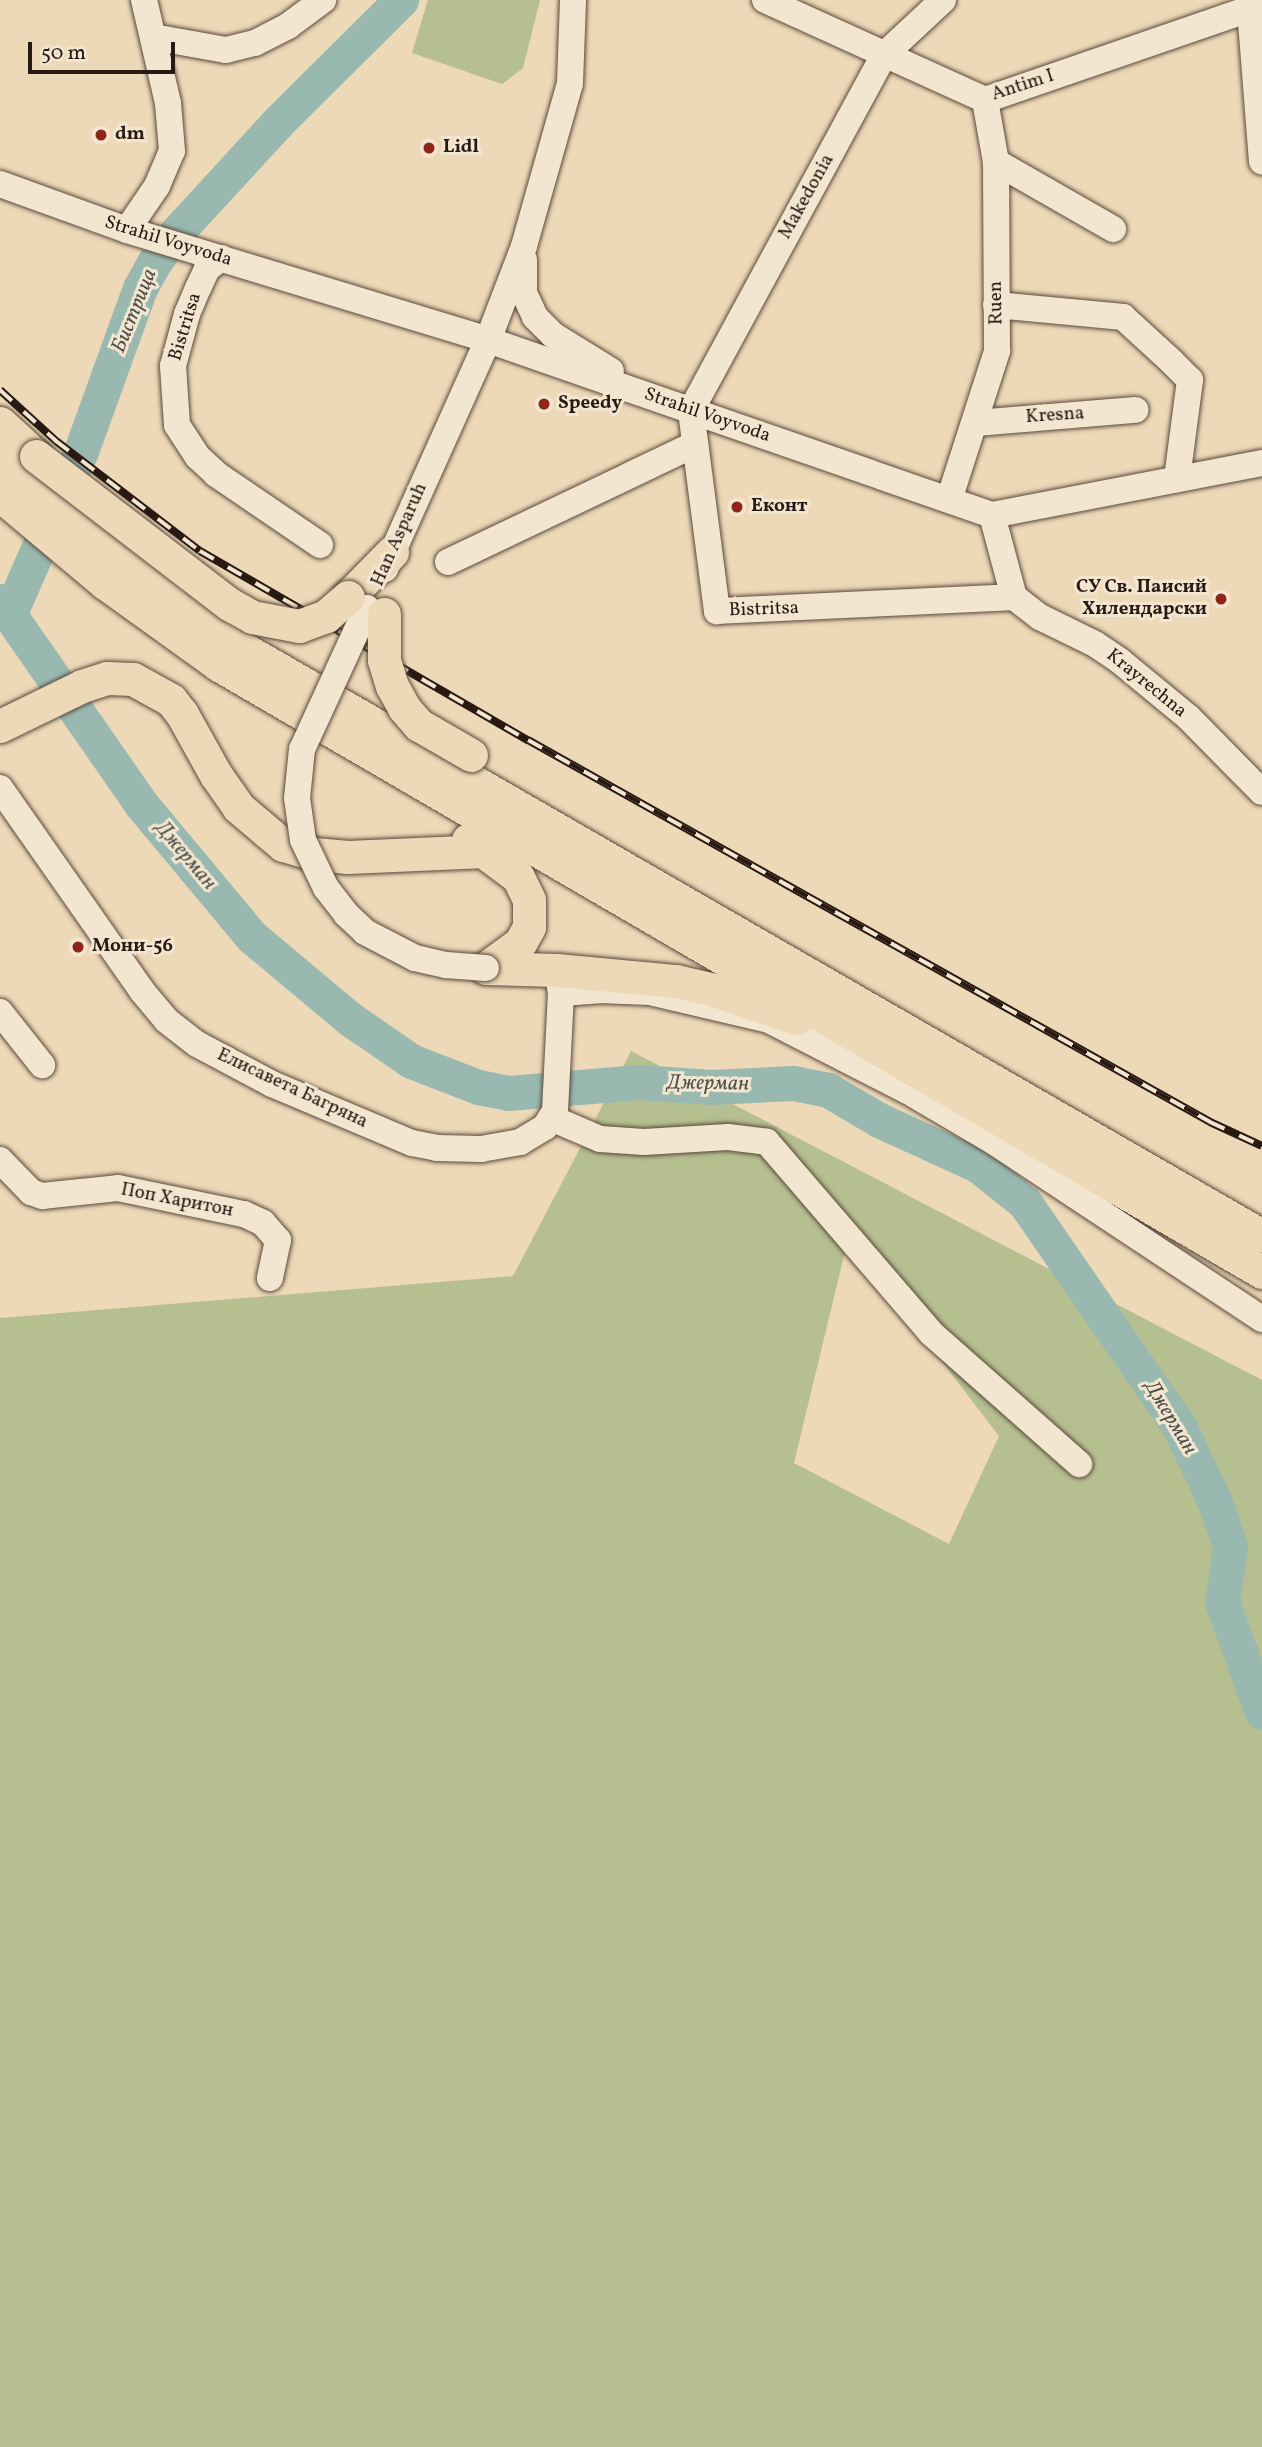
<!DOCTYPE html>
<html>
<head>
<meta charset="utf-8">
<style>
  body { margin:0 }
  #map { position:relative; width:1262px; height:2447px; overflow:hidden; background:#edd8b7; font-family:Vollkorn,serif }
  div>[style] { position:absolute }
  .green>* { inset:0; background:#b6bf90 }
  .river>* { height:35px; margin:-17.5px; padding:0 17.5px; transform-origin:17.5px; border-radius:17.5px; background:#99b9b0 }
  .roads { filter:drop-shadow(0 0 2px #59493c) drop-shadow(0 0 2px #59493c) }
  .minor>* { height:26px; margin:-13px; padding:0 13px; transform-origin:13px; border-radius:13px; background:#f3e6d0 }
  .major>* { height:33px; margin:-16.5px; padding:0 16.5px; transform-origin:16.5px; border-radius:16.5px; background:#edd8b7 }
  .rail>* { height:8px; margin-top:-4px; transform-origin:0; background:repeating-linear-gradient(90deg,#f3e6d0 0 16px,#281913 0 32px); box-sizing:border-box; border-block:2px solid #281913 }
  .bridges { filter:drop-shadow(0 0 2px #59493c) drop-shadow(0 0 2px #59493c) }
  .minor-bridge>* { height:26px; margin:-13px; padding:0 13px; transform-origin:13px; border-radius:13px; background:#f3e6d0 }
  .major-bridge>* { height:33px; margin:-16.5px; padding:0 16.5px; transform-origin:16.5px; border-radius:16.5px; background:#edd8b7 }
  .dots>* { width:19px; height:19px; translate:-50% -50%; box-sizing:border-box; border:4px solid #f3e6d0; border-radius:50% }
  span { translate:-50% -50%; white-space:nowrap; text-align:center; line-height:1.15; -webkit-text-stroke:6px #f3e6d0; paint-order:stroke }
  .street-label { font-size:19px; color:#281913 }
  .poi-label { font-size:19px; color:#281913; font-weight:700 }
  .left { translate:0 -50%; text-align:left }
  .right { translate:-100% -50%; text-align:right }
  .water-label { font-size:21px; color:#50514a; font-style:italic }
  .scale { position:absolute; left:28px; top:42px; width:147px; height:32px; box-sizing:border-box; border:4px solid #281913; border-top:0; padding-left:9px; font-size:21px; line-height:24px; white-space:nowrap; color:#281913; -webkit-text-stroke:5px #f3e6d0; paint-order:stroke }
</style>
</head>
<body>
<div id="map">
  <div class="green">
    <div style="clip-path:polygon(428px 0,540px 0,523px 68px,502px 84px,412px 53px)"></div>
    <div style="clip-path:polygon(evenodd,631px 1051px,1262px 1380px,1262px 2447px,0 2447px,0 1318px,513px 1276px,631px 1051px,848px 1239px,999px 1436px,949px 1544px,794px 1463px,848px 1239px)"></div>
  </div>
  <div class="river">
    <div style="left:0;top:601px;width:247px;rotate:55.2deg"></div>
    <div style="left:141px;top:804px;width:173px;rotate:50.2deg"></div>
    <div style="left:252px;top:937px;width:128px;rotate:39.9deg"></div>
    <div style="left:350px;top:1019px;width:74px;rotate:34.5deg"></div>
    <div style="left:411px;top:1061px;width:72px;rotate:21.2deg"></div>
    <div style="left:478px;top:1087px;width:31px;rotate:11deg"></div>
    <div style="left:508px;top:1093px;width:131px;rotate:-4.8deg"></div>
    <div style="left:639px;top:1082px;width:72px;rotate:4deg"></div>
    <div style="left:711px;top:1087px;width:82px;rotate:-2.8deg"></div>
    <div style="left:793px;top:1083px;width:36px;rotate:11deg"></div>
    <div style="left:828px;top:1090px;width:59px;rotate:30.5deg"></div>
    <div style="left:879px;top:1120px;width:110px;rotate:24.7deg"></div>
    <div style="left:979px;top:1166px;width:59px;rotate:38.8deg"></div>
    <div style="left:1025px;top:1203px;width:271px;rotate:55.4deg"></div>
    <div style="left:1179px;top:1426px;width:82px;rotate:64.7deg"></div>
    <div style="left:1214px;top:1500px;width:49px;rotate:70.8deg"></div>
    <div style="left:1230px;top:1546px;width:57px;rotate:98.1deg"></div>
    <div style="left:1222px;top:1602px;width:117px;rotate:70deg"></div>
    <div style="left:9px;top:615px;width:179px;rotate:-66.3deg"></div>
    <div style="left:81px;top:451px;width:173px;rotate:-70.1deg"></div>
    <div style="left:140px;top:288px;width:31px;rotate:-61deg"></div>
    <div style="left:155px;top:261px;width:35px;rotate:-53deg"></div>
    <div style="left:176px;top:233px;width:149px;rotate:-47.4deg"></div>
    <div style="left:277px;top:123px;width:175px;rotate:-44.8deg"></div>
  </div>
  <div class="roads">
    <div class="minor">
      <div style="left:765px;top:0;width:242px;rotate:24.4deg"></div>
      <div style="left:985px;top:100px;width:280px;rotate:-19deg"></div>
      <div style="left:943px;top:0;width:81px;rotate:137deg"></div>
      <div style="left:884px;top:55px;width:405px;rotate:118.5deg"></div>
      <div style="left:691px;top:411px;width:202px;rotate:82.6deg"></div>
      <div style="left:717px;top:611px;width:297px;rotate:-2.7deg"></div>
      <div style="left:1253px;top:0;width:9px;rotate:108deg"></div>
      <div style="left:1250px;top:9px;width:153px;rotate:85.5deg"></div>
      <div style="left:153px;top:37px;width:74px;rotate:10.1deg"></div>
      <div style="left:226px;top:50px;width:30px;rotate:-14deg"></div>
      <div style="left:255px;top:43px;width:37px;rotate:-27deg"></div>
      <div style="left:288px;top:26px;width:44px;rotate:-36.6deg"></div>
      <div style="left:996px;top:162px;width:135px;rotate:29.8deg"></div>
      <div style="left:0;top:184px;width:135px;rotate:19.9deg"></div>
      <div style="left:127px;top:230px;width:377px;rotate:16.9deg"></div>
      <div style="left:488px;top:340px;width:534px;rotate:19.15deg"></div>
      <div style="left:992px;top:515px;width:275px;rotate:-10.9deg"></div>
      <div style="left:127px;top:230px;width:53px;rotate:-55.7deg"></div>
      <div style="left:157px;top:186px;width:38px;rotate:-67deg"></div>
      <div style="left:172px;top:151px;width:48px;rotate:-94.8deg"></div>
      <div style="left:168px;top:103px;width:106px;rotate:-103.1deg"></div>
      <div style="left:221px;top:258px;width:18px;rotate:142deg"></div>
      <div style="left:207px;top:269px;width:21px;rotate:115deg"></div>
      <div style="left:198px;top:288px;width:28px;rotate:113deg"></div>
      <div style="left:187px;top:314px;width:54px;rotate:105.1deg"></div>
      <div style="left:173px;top:366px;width:59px;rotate:86.1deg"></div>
      <div style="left:177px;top:425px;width:38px;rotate:57deg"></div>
      <div style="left:198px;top:457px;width:25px;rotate:43deg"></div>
      <div style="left:216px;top:474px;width:126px;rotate:34.3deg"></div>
      <div style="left:524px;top:260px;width:33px;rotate:90deg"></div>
      <div style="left:524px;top:293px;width:26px;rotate:65deg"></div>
      <div style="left:535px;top:317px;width:25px;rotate:45deg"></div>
      <div style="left:553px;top:335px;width:68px;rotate:31.8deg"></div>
      <div style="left:996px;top:305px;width:128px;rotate:5.4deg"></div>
      <div style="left:1123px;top:317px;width:65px;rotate:42.5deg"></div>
      <div style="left:1171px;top:361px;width:27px;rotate:45deg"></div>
      <div style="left:1190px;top:380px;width:100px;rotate:97.5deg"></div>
      <div style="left:976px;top:423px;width:160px;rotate:-4.7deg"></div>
      <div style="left:949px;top:500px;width:157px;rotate:-72.1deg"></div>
      <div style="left:997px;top:351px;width:189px;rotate:-90.3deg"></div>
      <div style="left:996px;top:162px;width:63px;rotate:-100.1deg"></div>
      <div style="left:992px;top:515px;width:85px;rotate:75deg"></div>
      <div style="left:1014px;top:597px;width:33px;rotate:38deg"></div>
      <div style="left:1040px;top:617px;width:61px;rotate:26.1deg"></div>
      <div style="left:1095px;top:644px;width:30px;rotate:34deg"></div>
      <div style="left:1120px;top:661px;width:88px;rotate:39.5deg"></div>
      <div style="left:1188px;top:717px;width:105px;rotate:45.4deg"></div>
      <div style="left:448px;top:562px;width:274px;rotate:-25.5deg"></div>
      <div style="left:385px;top:569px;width:251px;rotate:-65.8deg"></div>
      <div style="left:488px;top:340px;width:101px;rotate:-69deg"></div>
      <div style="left:524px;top:246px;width:169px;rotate:-74.2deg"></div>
      <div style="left:570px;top:83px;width:83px;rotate:-87.9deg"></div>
      <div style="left:0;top:788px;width:248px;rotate:55deg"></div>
      <div style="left:142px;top:991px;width:38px;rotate:50deg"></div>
      <div style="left:166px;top:1020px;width:39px;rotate:38deg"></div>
      <div style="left:197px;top:1044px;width:85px;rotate:28.1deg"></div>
      <div style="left:272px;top:1084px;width:152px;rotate:22.9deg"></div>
      <div style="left:412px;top:1143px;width:25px;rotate:11deg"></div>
      <div style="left:437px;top:1148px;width:44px;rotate:1.3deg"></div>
      <div style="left:481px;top:1149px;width:40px;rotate:-10deg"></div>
      <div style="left:520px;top:1142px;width:29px;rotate:-31deg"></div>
      <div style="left:545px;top:1127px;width:19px;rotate:-58deg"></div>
      <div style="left:555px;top:1111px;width:118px;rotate:-87.1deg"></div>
      <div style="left:561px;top:993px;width:23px;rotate:-100deg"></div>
      <div style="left:561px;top:993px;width:39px;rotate:-4deg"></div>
      <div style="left:600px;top:990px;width:50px;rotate:2.3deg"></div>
      <div style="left:650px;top:992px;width:122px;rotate:13.2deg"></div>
      <div style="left:769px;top:1020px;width:154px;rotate:27.1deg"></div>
      <div style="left:906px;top:1090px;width:104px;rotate:30.5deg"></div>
      <div style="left:996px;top:1143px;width:319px;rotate:33.5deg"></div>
      <div style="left:0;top:1012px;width:68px;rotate:51.6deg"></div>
      <div style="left:551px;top:1118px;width:53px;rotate:23.2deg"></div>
      <div style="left:600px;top:1139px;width:44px;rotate:3.9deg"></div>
      <div style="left:644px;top:1142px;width:84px;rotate:-3.4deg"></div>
      <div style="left:728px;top:1137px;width:39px;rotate:7deg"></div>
      <div style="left:767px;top:1142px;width:252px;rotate:49.3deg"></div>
      <div style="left:931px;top:1333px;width:198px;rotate:41.5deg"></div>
      <div style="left:0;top:1160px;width:45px;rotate:45.9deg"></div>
      <div style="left:31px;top:1192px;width:12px;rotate:20deg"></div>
      <div style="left:42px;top:1196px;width:76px;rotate:-6deg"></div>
      <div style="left:118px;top:1188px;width:129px;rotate:11.7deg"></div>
      <div style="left:244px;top:1214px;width:21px;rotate:25deg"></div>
      <div style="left:263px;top:1223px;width:23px;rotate:49deg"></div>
      <div style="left:278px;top:1240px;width:39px;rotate:102deg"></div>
    </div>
    <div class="major">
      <div style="left:0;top:423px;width:49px;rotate:42.5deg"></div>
      <div style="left:0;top:456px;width:65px;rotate:43.8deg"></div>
      <div style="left:47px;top:501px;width:85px;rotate:39.3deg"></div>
      <div style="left:113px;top:555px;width:137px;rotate:36.7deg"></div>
      <div style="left:223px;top:637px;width:1199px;rotate:29.96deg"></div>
      <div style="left:0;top:495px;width:137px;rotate:40deg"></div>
      <div style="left:105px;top:583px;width:140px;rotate:35.7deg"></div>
      <div style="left:219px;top:665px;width:1207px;rotate:30.2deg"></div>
      <div style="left:348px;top:597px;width:63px;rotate:-45.6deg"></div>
      <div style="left:0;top:726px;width:91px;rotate:-26deg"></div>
      <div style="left:82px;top:686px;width:26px;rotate:-18deg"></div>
      <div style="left:107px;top:678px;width:26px;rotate:2deg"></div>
      <div style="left:133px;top:679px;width:43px;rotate:28.9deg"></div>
      <div style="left:171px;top:700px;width:18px;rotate:52deg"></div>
      <div style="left:182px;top:714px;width:70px;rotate:60.9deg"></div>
      <div style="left:216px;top:775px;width:39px;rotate:55deg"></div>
      <div style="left:238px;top:807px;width:59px;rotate:40.2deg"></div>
      <div style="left:283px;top:845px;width:32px;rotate:16deg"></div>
      <div style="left:314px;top:854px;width:34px;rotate:5deg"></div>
      <div style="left:348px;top:857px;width:137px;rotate:-2.5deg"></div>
      <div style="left:468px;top:840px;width:62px;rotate:36.5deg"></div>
      <div style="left:518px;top:877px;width:25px;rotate:64deg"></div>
      <div style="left:529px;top:900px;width:27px;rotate:90deg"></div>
      <div style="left:529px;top:927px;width:18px;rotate:119deg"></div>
      <div style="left:520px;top:943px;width:42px;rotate:143.7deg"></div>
      <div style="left:486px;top:968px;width:71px;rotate:1.6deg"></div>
      <div style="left:557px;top:970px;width:120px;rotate:5.3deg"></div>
      <div style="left:676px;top:981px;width:39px;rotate:13deg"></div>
      <div style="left:714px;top:990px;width:87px;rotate:18.9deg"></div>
    </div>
  </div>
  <div class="rail">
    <div style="left:0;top:390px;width:76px;rotate:42.3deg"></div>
    <div style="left:56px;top:441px;width:181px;rotate:37.4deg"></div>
    <div style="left:200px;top:551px;width:379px;rotate:30deg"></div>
    <div style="left:528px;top:740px;width:782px;rotate:29.25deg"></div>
    <div style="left:1210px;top:1122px;width:57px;rotate:24.8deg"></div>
  </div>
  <div class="bridges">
    <div class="minor-bridge">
      <div style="left:367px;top:608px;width:155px;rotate:114.7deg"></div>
      <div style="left:302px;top:749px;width:49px;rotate:95.8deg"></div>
      <div style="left:297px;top:798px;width:42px;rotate:81.9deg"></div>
      <div style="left:303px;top:840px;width:53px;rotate:64.4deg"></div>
      <div style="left:326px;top:888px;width:33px;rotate:52deg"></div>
      <div style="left:346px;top:914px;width:26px;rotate:43deg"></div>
      <div style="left:365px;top:932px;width:56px;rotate:27.5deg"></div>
      <div style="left:415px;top:958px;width:32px;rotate:13deg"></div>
      <div style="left:446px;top:965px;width:40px;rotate:4.3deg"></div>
    </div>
    <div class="major-bridge">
      <div style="left:36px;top:456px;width:243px;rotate:37.5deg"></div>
      <div style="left:229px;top:604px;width:26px;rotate:29deg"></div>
      <div style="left:252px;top:617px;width:48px;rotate:10.8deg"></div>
      <div style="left:299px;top:626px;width:29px;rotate:-20deg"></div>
      <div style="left:326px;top:616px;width:29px;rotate:-41deg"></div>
      <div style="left:384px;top:614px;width:46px;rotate:90deg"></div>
      <div style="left:384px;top:660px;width:27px;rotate:73deg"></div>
      <div style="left:392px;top:686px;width:25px;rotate:61deg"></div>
      <div style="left:404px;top:708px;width:23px;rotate:49deg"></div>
      <div style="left:419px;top:725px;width:60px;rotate:30deg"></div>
    </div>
  </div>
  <div class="dots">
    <div style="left:101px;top:135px;background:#8f2418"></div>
    <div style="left:429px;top:148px;background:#8f2418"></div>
    <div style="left:544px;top:404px;background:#8f2418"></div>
    <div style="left:737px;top:507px;background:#8f2418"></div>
    <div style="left:1221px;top:599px;background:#8f2418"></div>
    <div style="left:78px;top:947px;background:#8f2418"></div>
  </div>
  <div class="street-label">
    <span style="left:1023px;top:86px;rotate:-18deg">Antim I</span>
    <span style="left:807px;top:197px;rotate:-61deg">Makedonia</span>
    <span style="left:168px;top:242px;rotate:17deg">Strahil Voyvoda</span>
    <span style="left:997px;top:303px;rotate:-91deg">Ruen</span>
    <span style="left:186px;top:327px;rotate:-73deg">Bistritsa</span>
    <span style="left:707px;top:416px;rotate:19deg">Strahil Voyvoda</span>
    <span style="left:1055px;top:416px;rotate:-4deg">Kresna</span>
    <span style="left:400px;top:535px;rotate:-66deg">Han Asparuh</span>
    <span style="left:764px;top:610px;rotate:-2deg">Bistritsa</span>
    <span style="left:1146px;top:684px;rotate:39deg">Krayrechna</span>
    <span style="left:292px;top:1089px;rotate:25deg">Елисавета Багряна</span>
    <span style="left:177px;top:1201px;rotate:11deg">Поп Харитон</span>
  </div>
  <div class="poi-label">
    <span class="left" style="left:115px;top:135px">dm</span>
    <span class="left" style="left:443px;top:148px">Lidl</span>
    <span class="left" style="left:558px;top:404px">Speedy</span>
    <span class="left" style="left:751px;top:507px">Еконт</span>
    <span class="right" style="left:1207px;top:599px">СУ Св. Паисий<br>Хилендарски</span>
    <span class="left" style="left:92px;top:947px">Мони-56</span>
  </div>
  <div class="water-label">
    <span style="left:135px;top:311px;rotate:-68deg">Бистрица</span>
    <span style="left:185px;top:856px;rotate:50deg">Джерман</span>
    <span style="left:708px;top:1084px;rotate:1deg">Джерман</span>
    <span style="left:1170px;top:1418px;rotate:59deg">Джерман</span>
  </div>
  <div class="scale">50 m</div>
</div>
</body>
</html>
